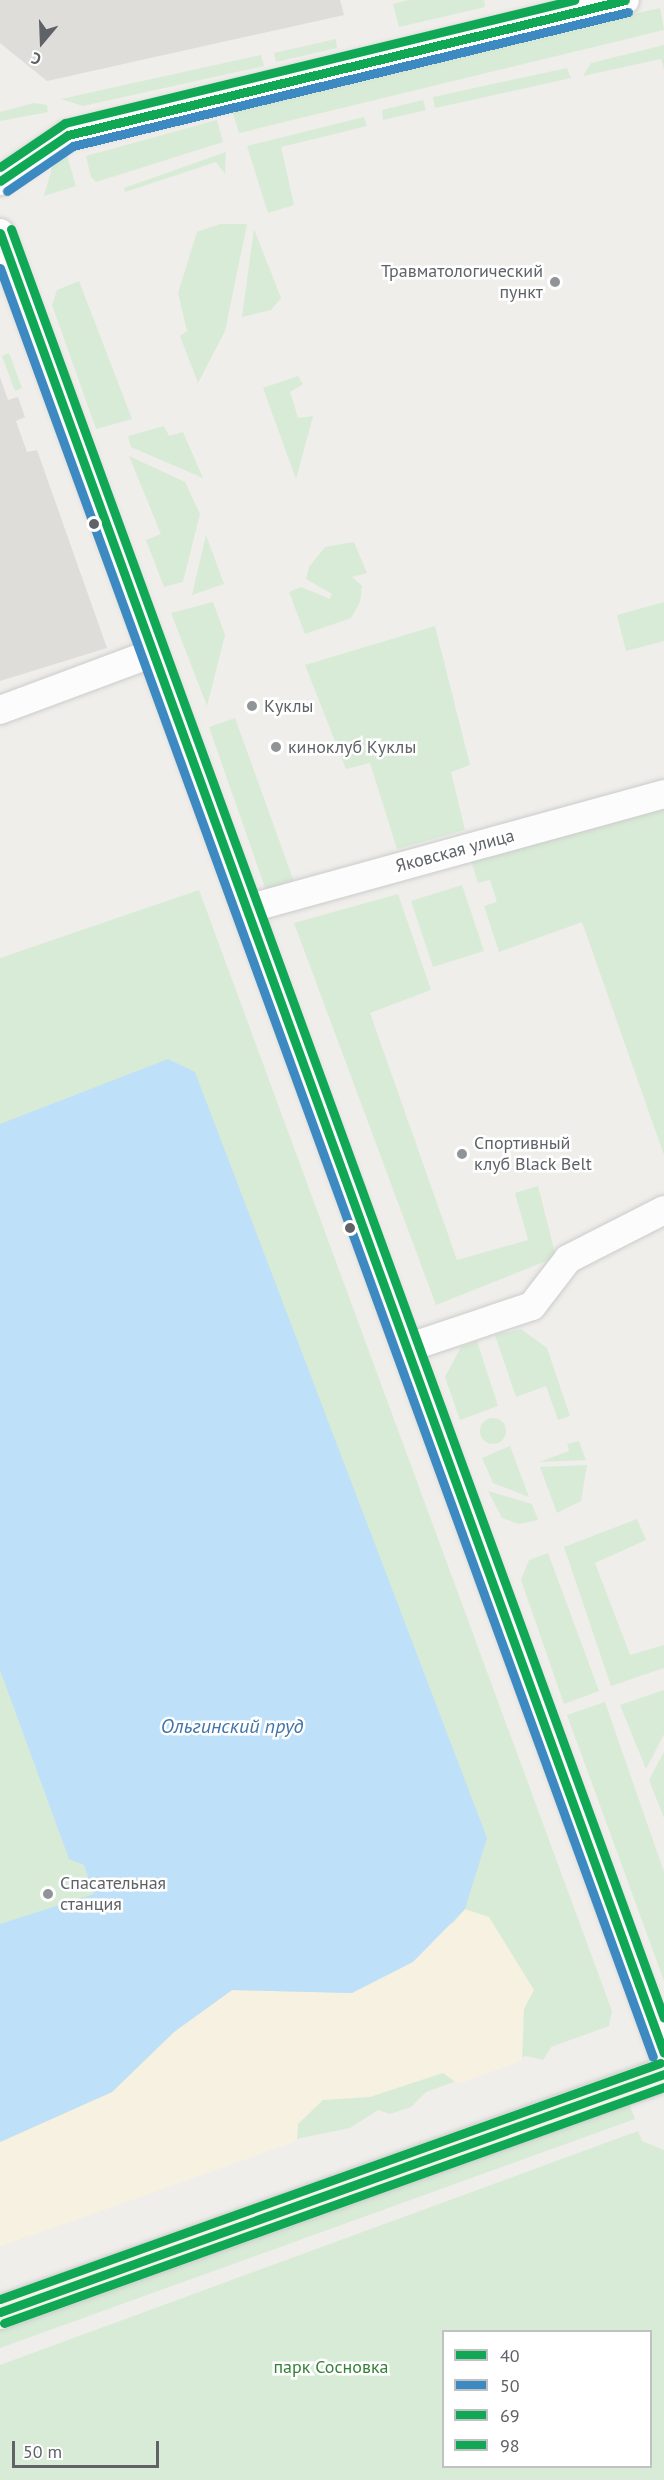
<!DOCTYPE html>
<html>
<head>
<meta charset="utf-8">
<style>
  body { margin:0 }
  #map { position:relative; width:664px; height:2480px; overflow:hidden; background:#efeeea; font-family:"PT Sans",sans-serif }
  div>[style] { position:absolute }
  .industrial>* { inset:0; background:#dfddda }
  .green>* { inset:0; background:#d8ebd6 }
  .round { border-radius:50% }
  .sand>* { inset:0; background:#f6f1e1 }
  .water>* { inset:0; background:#bfe0f9 }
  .roads { filter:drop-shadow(0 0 2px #cbcccc) drop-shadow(0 0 2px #cbcccc) }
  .minor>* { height:28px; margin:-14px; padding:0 14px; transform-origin:14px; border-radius:14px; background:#fdfcfc }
  .major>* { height:33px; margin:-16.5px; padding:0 16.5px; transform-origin:16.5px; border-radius:16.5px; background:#f4f2e9 }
  .bus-1>* { height:9px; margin:-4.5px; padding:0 4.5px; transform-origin:4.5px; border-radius:4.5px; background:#10a855 }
  .bus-2>* { height:9px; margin:-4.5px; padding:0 4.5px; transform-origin:4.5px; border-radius:4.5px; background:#3d8ac2 }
  .bus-3>* { height:9px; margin:-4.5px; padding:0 4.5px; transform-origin:4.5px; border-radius:4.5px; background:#10a855 }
  .bus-4>* { height:9px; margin:-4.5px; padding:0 4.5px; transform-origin:4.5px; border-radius:4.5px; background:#10a855 }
  .bus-5>* { height:9px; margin:-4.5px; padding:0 4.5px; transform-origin:4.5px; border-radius:4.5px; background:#3d8ac2 }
  .bus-6>* { height:9px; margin:-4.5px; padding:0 4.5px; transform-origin:4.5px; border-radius:4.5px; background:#10a855 }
  .dots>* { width:16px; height:16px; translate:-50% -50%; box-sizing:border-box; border:3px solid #fff; border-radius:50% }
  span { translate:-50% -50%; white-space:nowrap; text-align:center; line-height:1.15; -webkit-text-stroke:5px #fff; paint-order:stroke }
  .poi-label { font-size:18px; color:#5f6368 }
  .right { translate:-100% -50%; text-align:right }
  .left { translate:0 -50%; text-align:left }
  .street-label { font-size:18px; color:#5f6368 }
  .park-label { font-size:18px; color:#348238 }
  .water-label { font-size:20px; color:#4174aa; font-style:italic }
  .legend { position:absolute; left:442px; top:2330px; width:210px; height:138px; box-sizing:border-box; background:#fff; border:2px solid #bfc1c3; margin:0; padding:8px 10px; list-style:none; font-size:18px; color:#5f6368 }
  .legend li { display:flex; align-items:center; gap:12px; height:30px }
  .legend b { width:30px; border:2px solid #bfc1c3 }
  .north { position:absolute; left:12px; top:12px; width:60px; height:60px; -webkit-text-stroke:4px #fff; paint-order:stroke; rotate:199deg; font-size:16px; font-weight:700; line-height:24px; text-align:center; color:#5f6368 }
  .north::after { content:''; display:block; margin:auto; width:21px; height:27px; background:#5f6368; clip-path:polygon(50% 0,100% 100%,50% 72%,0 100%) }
  .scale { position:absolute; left:12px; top:2441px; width:147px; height:27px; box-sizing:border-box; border:3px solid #5f6368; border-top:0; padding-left:8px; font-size:18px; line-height:21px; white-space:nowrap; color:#5f6368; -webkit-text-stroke:4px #fff; paint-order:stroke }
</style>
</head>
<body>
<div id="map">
  <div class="industrial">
    <div style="clip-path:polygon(0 0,340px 0,344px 15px,47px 81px,0 43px)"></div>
    <div style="clip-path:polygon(0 377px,8px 400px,18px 397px,25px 417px,16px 421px,27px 452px,37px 450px,107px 648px,0 681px)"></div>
  </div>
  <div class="green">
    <div style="clip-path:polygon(408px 0,484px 0,485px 7px,399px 27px,393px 4px)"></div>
    <div style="clip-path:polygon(660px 8px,664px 30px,239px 133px,231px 107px)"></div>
    <div style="clip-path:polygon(336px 39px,337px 48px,276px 62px,274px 53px)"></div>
    <div style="clip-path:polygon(664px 45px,664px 69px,661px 59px,583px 76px,591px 63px)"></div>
    <div style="clip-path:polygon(261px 55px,264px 66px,83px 106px,61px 99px)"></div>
    <div style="clip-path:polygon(567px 68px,571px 78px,435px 108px,433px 97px)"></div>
    <div style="clip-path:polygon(423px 100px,426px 110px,383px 120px,382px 110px)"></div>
    <div style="clip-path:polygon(34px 103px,47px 105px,48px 112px,0 121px,0 112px)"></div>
    <div style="clip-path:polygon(364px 117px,367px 126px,281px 147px,294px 205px,268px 213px,247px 146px)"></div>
    <div style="clip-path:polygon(217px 120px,223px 142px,96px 182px,91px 177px,86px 156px)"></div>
    <div style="clip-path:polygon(65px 149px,76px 186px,44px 196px,52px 168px)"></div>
    <div style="clip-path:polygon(226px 152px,225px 174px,216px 162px,125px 192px,124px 188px)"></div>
    <div style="clip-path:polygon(220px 224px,247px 224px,225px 331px,198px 383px,180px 336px,187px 331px,178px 293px,197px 232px)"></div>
    <div style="clip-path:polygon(254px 229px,281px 298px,271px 310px,242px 317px)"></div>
    <div style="clip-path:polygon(79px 281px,132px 419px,96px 429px,52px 305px,57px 290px)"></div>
    <div style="clip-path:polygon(9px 353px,22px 388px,15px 391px,2px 356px)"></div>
    <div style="clip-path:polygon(298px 376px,303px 384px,290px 392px,298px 418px,313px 416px,296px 479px,263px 388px)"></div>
    <div style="clip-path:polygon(164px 426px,169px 436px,183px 432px,203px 478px,131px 447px,128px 436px)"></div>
    <div style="clip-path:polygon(129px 456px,185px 482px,200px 514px,183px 582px,164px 587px,146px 540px,161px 534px)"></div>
    <div style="clip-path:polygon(206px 535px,224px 584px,192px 595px)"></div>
    <div style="clip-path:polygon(354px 542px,367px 573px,352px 577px,362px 586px,360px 602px,351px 618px,305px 634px,289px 592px,301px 587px,330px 599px,332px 594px,306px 579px,309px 567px,325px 547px)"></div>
    <div style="clip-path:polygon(213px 602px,225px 635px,207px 706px,171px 613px)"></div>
    <div style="clip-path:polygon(664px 602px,664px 641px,626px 651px,617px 615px)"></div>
    <div style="clip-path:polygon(435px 626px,470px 765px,451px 772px,465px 830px,397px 849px,370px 763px,346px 769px,305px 665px)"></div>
    <div style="clip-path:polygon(235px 718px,296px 887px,268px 896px,209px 727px)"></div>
    <div style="clip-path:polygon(664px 806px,664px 1155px,582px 922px,499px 952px,484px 906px,497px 902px,490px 880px,478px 883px,470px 857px)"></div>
    <div style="clip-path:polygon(462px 885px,484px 951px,433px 967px,411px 901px)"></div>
    <div style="clip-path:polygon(199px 890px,612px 2011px,609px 2026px,551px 2047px,543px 2060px,526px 2056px,426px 2092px,411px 2107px,390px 2114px,378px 2110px,350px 2128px,301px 2138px,0 2247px,0 958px)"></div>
    <div style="clip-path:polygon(398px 894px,431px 990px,370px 1013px,457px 1260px,528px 1240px,515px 1193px,538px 1186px,556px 1257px,436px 1305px,294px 923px)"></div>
    <div style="clip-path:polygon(521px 1329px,547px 1348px,570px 1416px,558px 1420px,546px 1386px,516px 1397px,495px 1335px)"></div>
    <div style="clip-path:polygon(477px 1341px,498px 1406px,460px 1420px,445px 1377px,461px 1347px)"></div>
    <div class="round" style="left:480px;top:1418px;width:26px;height:26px"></div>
    <div style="clip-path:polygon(579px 1441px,586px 1460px,539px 1462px,569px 1451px,567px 1444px)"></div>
    <div style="clip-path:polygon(510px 1446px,529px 1497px,493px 1483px,482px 1458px)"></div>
    <div style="clip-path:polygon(587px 1465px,581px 1501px,557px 1513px,540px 1467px)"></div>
    <div style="clip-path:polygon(488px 1491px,532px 1504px,538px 1520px,519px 1524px,502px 1518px)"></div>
    <div style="clip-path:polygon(637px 1519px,646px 1540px,595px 1563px,630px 1655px,664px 1645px,664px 1668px,611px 1686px,564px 1547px)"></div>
    <div style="clip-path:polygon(548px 1553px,599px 1691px,564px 1704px,521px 1580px,529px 1560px)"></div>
    <div style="clip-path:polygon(664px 1690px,664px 1734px,646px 1769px,620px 1705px)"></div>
    <div style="clip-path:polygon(605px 1702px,664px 1872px,664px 1981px,567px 1715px)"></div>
    <div style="clip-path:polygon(664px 1752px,664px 1818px,649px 1780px)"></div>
    <div style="clip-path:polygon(625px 2094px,635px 2119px,0 2348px,0 2319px)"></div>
    <div style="clip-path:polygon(evenodd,638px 2131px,642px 2141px,664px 2150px,664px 2480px,0 2480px,0 2365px,638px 2131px,444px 2332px,650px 2332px,650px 2466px,444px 2466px,444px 2332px)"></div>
  </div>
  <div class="sand">
    <div style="clip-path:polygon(465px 1909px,489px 1917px,534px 1990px,524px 2009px,522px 2061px,458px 2084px,443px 2073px,370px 2097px,323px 2100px,298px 2124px,297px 2141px,0 2247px,0 2142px,112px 2092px,174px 2032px,232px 1990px,352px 1993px,454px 1922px)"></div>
  </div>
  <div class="water">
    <div style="clip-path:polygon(168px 1059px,195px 1072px,487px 1838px,465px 1909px,413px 1962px,352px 1993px,232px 1990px,174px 2032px,112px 2092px,0 2142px,0 1924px,94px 1894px,84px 1865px,69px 1859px,0 1670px,0 1124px)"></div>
  </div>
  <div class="roads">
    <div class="minor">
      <div style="left:0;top:181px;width:82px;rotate:-34.1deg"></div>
      <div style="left:68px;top:135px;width:573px;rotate:-13.62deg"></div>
      <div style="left:0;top:233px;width:1937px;rotate:69.96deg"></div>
      <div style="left:0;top:710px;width:163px;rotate:-20.4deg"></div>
      <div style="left:247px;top:909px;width:433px;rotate:-15.4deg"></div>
      <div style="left:407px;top:1348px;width:132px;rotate:-18.6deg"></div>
      <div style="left:532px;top:1306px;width:59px;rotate:-52.5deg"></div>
      <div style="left:568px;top:1259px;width:108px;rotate:-27deg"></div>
    </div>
    <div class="major">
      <div style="left:0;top:2312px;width:705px;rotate:-19.72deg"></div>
    </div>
  </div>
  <div class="bus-1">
    <div style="left:0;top:181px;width:82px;rotate:-34.1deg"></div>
    <div style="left:68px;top:135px;width:573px;rotate:-13.62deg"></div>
    <div style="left:0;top:233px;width:1937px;rotate:69.96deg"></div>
    <div style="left:0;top:2312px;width:705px;rotate:-19.72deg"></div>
  </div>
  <div class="bus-2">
    <div style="left:0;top:268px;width:1904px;rotate:69.95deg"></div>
  </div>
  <div class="bus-3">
    <div style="left:11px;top:229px;width:1904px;rotate:69.95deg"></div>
    <div style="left:0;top:2299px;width:701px;rotate:-19.68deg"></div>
  </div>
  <div class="bus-4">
    <div style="left:4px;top:2323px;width:701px;rotate:-19.68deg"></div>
  </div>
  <div class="bus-5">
    <div style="left:7px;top:191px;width:80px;rotate:-34.3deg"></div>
    <div style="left:73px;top:146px;width:571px;rotate:-13.57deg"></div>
  </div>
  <div class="bus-6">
    <div style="left:0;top:167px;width:78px;rotate:-34.1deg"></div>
    <div style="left:65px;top:123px;width:524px;rotate:-13.59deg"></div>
  </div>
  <div class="dots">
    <div style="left:555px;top:282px;background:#919496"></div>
    <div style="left:94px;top:524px;background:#5f6368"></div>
    <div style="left:252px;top:706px;background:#919496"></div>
    <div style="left:276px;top:747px;background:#919496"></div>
    <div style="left:462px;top:1154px;background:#919496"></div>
    <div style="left:350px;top:1228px;background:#5f6368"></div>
    <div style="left:48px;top:1894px;background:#919496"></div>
  </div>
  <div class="poi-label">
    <span class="right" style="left:543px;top:282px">Травматологический<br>пункт</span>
    <span class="left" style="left:264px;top:706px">Куклы</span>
    <span class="left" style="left:288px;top:747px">киноклуб Куклы</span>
    <span class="left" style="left:474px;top:1154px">Спортивный<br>клуб Black Belt</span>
    <span class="left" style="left:60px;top:1894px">Спасательная<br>станция</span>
  </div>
  <div class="street-label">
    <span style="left:455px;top:851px;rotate:-15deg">Яковская улица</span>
  </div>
  <div class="park-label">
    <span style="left:331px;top:2367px">парк Сосновка</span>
  </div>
  <div class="water-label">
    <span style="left:232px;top:1726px">Ольгинский пруд</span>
  </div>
  <ul class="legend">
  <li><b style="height:8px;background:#10a855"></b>40</li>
  <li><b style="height:8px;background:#3d8ac2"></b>50</li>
  <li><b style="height:8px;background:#10a855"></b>69</li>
  <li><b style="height:8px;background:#10a855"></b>98</li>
  </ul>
  <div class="north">С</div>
  <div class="scale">50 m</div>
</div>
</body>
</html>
